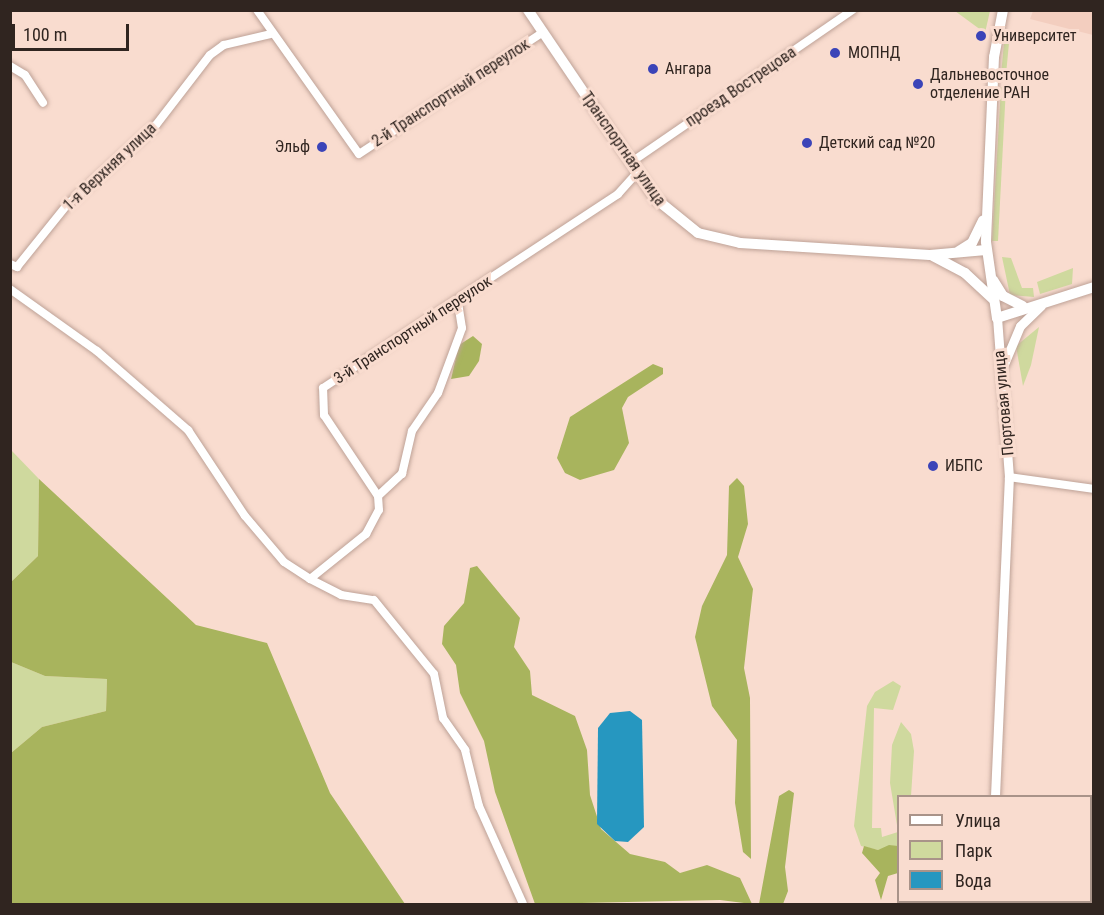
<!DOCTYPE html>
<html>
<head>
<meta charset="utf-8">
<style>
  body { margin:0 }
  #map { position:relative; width:1104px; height:915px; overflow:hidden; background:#f9dccf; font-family:"Roboto Condensed",sans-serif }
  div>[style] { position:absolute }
  .built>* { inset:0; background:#f3cebf }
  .green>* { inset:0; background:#cfd99e }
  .forest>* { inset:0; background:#a8b45d }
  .water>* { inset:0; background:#2697c0 }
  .roads { filter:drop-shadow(0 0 2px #bea297) drop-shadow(0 0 2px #bea297) }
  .minor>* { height:8px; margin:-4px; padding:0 4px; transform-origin:4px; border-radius:4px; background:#fff }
  .tertiary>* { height:9px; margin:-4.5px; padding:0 4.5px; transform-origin:4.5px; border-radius:4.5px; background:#fff }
  .secondary>* { height:10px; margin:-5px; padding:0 5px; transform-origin:5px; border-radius:5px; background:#fff }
  .dots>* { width:16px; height:16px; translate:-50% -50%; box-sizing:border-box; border:3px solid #f9dccf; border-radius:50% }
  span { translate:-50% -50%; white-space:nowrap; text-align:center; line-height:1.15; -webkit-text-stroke:6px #f9dccf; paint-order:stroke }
  .poi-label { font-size:16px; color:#302520 }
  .left { translate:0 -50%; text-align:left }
  .right { translate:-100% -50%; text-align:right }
  .street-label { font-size:16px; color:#302520 }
  .frame { position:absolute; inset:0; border:12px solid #302520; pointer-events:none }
  .legend { position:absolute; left:897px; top:795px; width:195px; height:108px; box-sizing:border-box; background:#f9dccf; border:2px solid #a99389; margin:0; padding:8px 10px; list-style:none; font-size:18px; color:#302520 }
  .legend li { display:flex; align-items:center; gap:12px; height:30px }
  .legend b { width:30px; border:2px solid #a99389 }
  .scale { position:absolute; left:12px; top:24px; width:117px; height:27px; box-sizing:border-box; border:3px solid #302520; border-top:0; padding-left:8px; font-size:18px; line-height:21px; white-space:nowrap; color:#302520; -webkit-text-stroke:4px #f9dccf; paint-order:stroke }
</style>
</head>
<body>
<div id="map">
  <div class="built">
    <div style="clip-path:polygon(1033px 11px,1093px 11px,1093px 35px,1030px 19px)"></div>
  </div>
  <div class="green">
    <div style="clip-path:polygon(955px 11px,990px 11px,985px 33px)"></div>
    <div style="clip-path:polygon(1005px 32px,1010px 32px,1006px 75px,1001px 75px)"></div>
    <div style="clip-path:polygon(1001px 87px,1006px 87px,998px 241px,992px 241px)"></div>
    <div style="clip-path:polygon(1002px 257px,1011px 258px,1022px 288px,1033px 288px,1034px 297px,1010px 295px)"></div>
    <div style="clip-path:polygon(1073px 268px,1072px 284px,1040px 294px,1037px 282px)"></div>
    <div style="clip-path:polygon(1039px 327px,1031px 365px,1023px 386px,1016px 346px)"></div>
    <div style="clip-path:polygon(11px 450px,39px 479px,38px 556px,11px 582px)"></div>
    <div style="clip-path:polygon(11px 662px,45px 676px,107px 679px,106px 711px,42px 727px,11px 753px)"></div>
    <div style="clip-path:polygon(893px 681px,901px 686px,893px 710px,874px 708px,872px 828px,881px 828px,882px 837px,898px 832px,898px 846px,878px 850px,861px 846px,854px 826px,867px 706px,875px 692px)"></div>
    <div style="clip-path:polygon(901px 722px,911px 734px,914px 751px,911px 796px,898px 796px,898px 831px,890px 783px,892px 745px)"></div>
  </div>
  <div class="forest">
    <div style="clip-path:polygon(473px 336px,482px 344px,479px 361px,469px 376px,451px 379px,459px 345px)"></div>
    <div style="clip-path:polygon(653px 364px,663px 368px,663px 374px,628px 397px,622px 408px,629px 443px,614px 470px,580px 480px,565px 473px,557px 458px,570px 417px)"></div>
    <div style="clip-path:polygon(737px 478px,744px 486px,748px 524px,738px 557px,753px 589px,744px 668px,750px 698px,751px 859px,743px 852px,735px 803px,737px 740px,712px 706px,695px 637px,702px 606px,727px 555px,729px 486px)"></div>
    <div style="clip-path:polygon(39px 479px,196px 625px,267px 643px,330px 793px,405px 904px,11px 904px,11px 753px,42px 727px,106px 711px,107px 679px,45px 676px,11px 662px,11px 582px,38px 556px)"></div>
    <div style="clip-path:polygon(477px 566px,520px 618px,514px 647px,530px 671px,532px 695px,575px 716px,587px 750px,590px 795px,601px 829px,630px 854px,665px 862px,680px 873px,707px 865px,740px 878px,752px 904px,720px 900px,535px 904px,495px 792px,484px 741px,460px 693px,456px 665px,442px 644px,444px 626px,464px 603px,470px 568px)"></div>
    <div style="clip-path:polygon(789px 790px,794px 793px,785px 867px,788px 891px,783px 904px,759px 904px,779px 796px)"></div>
    <div style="clip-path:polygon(889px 845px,898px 846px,898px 873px,888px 876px,881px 900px,875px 880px,880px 873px,862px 853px,864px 846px,878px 850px)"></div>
  </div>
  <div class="water">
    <div style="clip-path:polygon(610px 713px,630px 711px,642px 720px,644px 827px,628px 842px,615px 841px,597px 824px,598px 728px)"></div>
  </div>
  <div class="roads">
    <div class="minor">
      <div style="left:257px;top:10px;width:176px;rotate:54.7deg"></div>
      <div style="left:359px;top:154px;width:221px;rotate:-33.5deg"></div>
      <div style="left:10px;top:66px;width:17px;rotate:31deg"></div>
      <div style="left:25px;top:75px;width:33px;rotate:57deg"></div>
      <div style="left:630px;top:163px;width:270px;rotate:-34.5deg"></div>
      <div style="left:10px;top:264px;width:8px;rotate:23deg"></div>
      <div style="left:17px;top:267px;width:78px;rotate:-51.2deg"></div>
      <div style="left:66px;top:206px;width:121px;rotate:-42deg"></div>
      <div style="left:156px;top:125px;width:88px;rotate:-52.4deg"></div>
      <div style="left:210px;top:55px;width:17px;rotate:-36deg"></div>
      <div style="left:224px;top:45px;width:48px;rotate:-13.2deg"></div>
      <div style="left:10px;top:289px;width:107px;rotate:35.5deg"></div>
      <div style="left:97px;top:351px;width:121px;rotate:41deg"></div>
      <div style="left:188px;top:430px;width:103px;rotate:56.5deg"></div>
      <div style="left:245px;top:516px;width:60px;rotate:49.7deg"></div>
      <div style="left:284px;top:562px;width:31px;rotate:33deg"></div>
      <div style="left:310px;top:579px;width:72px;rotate:-38.8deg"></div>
      <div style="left:366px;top:534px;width:27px;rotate:-62deg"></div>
      <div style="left:379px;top:510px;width:14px;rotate:-94deg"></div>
      <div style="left:378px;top:496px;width:97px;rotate:-123.7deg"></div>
      <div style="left:324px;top:415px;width:27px;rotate:-92deg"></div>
      <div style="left:323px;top:388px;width:353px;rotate:-33.3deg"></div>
      <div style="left:618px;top:194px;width:28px;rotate:-48deg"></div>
      <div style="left:1009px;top:477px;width:86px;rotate:8deg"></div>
      <div style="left:378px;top:496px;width:33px;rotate:-43deg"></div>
      <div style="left:402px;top:474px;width:44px;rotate:-76.9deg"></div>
      <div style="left:412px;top:431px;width:46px;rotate:-55.6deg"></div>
      <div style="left:438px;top:393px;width:69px;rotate:-69.7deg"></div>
      <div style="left:462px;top:328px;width:26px;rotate:-99deg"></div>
      <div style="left:310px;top:579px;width:35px;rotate:27deg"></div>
      <div style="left:341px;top:595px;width:33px;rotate:9deg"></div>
      <div style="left:374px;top:600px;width:95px;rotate:51deg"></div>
      <div style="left:434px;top:674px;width:45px;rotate:78.4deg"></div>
      <div style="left:443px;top:718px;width:39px;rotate:55deg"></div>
      <div style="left:465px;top:750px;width:58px;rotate:76deg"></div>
      <div style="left:479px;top:806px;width:107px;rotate:65.8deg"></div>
    </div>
    <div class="tertiary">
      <div style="left:1004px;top:364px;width:41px;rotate:-67.2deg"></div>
      <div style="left:1020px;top:326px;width:29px;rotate:-44deg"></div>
      <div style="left:995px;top:796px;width:319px;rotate:-87.5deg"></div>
      <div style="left:1009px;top:477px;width:159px;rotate:-94.3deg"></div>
      <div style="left:1011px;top:902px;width:2px;rotate:90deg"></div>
    </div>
    <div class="secondary">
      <div style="left:528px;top:10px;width:228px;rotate:55.9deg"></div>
      <div style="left:656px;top:199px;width:54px;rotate:39deg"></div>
      <div style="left:698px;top:233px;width:43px;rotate:13.4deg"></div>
      <div style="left:740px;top:243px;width:190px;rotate:3.6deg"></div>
      <div style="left:930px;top:255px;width:56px;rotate:-5.1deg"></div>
      <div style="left:1003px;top:10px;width:48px;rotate:100.8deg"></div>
      <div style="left:994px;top:57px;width:185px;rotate:92.5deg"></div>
      <div style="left:986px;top:242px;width:77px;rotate:81.8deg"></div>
      <div style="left:997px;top:318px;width:102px;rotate:-17.7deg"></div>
      <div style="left:959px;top:251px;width:15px;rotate:-32deg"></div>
      <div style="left:972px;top:243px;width:25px;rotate:-64deg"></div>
      <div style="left:933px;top:256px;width:36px;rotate:28deg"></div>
      <div style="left:965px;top:273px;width:38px;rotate:43deg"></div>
      <div style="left:993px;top:280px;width:19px;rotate:58deg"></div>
      <div style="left:1003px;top:296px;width:22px;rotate:27deg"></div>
    </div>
  </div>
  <div class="dots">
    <div style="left:981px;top:36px;background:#3b44b8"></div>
    <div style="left:835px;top:53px;background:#3b44b8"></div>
    <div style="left:653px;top:69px;background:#3b44b8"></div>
    <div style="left:918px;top:84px;background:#3b44b8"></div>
    <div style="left:807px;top:143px;background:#3b44b8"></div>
    <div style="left:322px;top:147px;background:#3b44b8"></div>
    <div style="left:933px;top:466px;background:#3b44b8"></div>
  </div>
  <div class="poi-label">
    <span class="left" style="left:993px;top:36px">Университет</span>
    <span class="left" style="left:848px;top:53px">МОПНД</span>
    <span class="left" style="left:665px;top:69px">Ангара</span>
    <span class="left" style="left:930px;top:84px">Дальневосточное<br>отделение РАН</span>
    <span class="left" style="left:819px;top:143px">Детский сад №20</span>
    <span class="right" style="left:310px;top:147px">Эльф</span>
    <span class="left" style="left:945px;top:466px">ИБПС</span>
  </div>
  <div class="street-label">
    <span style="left:741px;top:87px;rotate:-34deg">проезд Вострецова</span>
    <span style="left:451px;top:93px;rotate:-33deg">2-й Транспортный переулок</span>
    <span style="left:623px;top:149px;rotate:55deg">Транспортная улица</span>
    <span style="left:110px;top:167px;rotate:-43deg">1-я Верхняя улица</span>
    <span style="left:413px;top:330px;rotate:-33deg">3-й Транспортный переулок</span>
    <span style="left:1004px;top:403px;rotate:-95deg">Портовая улица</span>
  </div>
  <div class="frame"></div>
  <ul class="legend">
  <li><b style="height:8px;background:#fff"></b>Улица</li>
  <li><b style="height:16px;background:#cfd99e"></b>Парк</li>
  <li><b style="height:16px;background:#2697c0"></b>Вода</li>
  </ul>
  <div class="scale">100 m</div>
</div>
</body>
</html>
